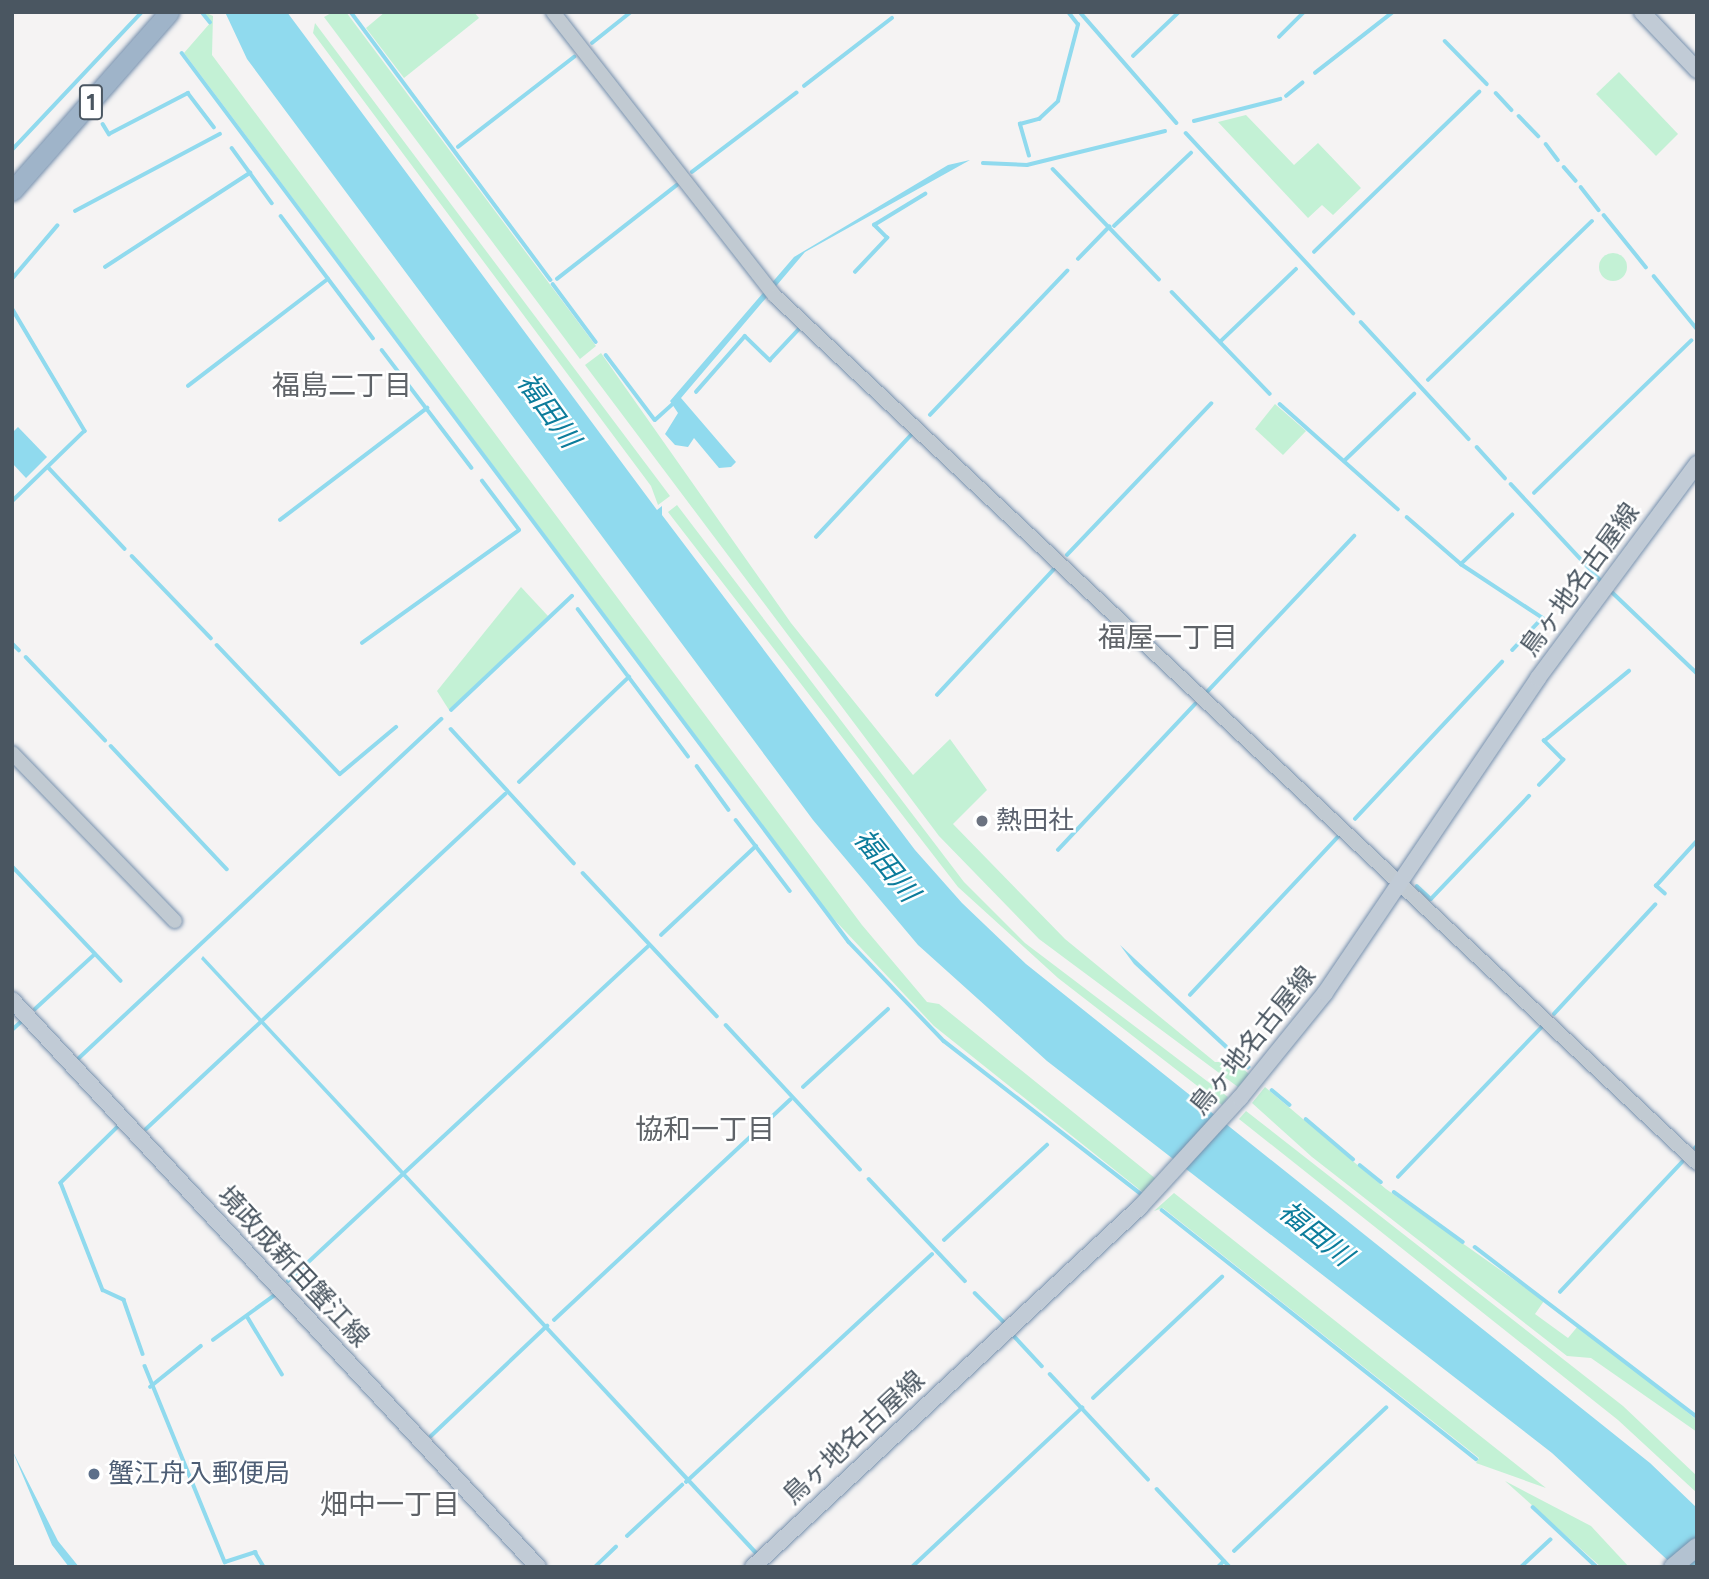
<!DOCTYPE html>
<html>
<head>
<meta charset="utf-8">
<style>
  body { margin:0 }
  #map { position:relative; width:1709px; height:1579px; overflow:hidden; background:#f5f3f3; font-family:Figtree,"Noto Sans JP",sans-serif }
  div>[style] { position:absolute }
  .green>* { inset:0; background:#c3f1d5 }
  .round { border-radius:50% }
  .water>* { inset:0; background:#90daee }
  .stream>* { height:3.5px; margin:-1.75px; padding:0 1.75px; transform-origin:1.75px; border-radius:1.75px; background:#90daee }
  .roads { filter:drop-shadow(0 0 2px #7690ad) drop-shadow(0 0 2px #7690ad) }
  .tertiary>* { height:14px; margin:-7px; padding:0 7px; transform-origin:7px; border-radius:7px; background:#c1cad2 }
  .secondary>* { height:16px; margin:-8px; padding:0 8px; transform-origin:8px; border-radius:8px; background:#c1cbd6 }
  .primary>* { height:18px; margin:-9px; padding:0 9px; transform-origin:9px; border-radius:9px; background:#b3c2d1 }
  .trunk>* { height:19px; margin:-9.5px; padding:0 9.5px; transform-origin:9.5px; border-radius:9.5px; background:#9fb4c9 }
  .dots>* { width:19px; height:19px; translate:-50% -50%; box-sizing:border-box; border:4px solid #fff; border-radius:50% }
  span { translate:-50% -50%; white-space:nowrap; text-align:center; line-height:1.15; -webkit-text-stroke:5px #fff; paint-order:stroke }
  .shield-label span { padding:2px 5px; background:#fff; border:2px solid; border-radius:5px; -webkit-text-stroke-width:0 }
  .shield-label { font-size:24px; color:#4a5661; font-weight:700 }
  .street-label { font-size:26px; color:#4a5661 }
  .worship-label { font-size:26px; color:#5b616d }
  .left { translate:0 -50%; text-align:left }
  .service-label { font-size:26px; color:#4e5e75 }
  .neighbourhood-label { font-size:28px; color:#5f6368 }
  .water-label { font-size:28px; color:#0c7c9b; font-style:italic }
  .frame { position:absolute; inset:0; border:14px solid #4a5661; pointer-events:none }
</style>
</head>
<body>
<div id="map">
  <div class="green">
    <div style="clip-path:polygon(204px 12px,213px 16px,212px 55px,862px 925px,927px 1002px,939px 1004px,1156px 1179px,1145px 1194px,934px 1026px,830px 915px,184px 53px,211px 22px)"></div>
    <div style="clip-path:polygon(333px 12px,346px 12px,596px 346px,580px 359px,324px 17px)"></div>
    <div style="clip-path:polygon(385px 12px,474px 12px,479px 18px,404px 78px,366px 28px)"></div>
    <div style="clip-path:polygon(315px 23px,670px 496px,658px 505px,651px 486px,313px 33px)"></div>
    <div style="clip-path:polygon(1619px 72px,1678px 134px,1656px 156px,1596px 94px)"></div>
    <div style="clip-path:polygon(1246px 115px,1294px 165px,1318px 143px,1361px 188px,1333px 215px,1322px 205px,1308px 218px,1218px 122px)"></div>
    <div class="round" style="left:1599px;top:253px;width:28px;height:28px"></div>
    <div style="clip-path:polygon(601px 353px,791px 623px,913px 775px,950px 739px,987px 790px,953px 824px,1065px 939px,1215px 1062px,1235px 1062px,1249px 1074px,1238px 1087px,1039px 939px,939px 836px,585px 365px)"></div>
    <div style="clip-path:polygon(1275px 404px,1306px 431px,1283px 455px,1255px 429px)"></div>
    <div style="clip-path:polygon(677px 505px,964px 882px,1025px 943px,1228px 1097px,1222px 1105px,1058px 978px,958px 887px,668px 512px)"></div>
    <div style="clip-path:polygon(521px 587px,548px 616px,449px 710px,437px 691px)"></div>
    <div style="clip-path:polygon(1265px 1087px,1386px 1189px,1544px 1301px,1535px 1314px,1568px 1338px,1578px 1326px,1628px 1364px,1697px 1420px,1697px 1432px,1591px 1358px,1567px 1356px,1312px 1157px,1252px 1103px)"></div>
    <div style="clip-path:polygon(1246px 1111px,1623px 1406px,1697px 1476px,1697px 1493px,1618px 1420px,1239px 1119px)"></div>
    <div style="clip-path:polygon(1174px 1193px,1546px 1488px,1476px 1463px,1479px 1458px,1163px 1208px,1154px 1211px)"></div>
    <div style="clip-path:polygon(1505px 1481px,1591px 1526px,1629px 1567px,1601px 1567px)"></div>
  </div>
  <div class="water">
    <div style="clip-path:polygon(225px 12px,287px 12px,657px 510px,662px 506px,662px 515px,915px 850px,962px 903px,1026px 964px,1650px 1463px,1697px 1508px,1697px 1567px,1675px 1567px,1552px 1453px,1047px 1061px,918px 945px,813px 820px,247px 59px)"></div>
    <div style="clip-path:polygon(970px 160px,805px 252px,681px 398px,736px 462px,731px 467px,719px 468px,694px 438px,688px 447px,675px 445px,665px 434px,678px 413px,670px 401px,794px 257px,948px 165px)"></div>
    <div style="clip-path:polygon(18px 427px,47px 457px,26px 478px,12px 463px,12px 433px)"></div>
    <div style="clip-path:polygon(1120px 945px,1251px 1067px,1248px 1070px,1134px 964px)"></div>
    <div style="clip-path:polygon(203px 956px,758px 1552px,755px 1555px,201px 959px)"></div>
    <div style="clip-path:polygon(12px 1450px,58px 1541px,79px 1567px,69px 1567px,52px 1545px)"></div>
  </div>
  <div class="stream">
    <div style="left:202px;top:12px;width:13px;rotate:51deg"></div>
    <div style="left:351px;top:12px;width:334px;rotate:53.3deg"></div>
    <div style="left:1080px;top:12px;width:147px;rotate:48.9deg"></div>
    <div style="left:1279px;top:37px;width:35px;rotate:-45deg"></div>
    <div style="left:1445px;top:41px;width:60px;rotate:45.7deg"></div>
    <div style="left:592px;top:43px;width:50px;rotate:-38.5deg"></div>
    <div style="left:182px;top:53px;width:1111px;rotate:53.12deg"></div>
    <div style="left:849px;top:942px;width:137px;rotate:46.2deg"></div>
    <div style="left:944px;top:1041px;width:249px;rotate:37.8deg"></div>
    <div style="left:1133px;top:56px;width:64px;rotate:-43.7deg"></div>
    <div style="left:1315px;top:73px;width:99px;rotate:-38deg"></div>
    <div style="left:804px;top:86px;width:111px;rotate:-37.7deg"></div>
    <div style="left:1496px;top:93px;width:23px;rotate:47deg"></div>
    <div style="left:1286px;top:96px;width:21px;rotate:-39deg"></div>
    <div style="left:1519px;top:116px;width:28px;rotate:46deg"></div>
    <div style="left:1194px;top:121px;width:89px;rotate:-14.3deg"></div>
    <div style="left:103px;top:124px;width:12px;rotate:59deg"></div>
    <div style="left:109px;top:134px;width:89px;rotate:-27.4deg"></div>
    <div style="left:188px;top:93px;width:43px;rotate:52.6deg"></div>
    <div style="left:1186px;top:133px;width:246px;rotate:47.1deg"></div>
    <div style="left:1546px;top:144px;width:20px;rotate:53deg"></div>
    <div style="left:458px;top:147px;width:147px;rotate:-37.8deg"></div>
    <div style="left:232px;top:148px;width:68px;rotate:54deg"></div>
    <div style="left:12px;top:150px;width:188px;rotate:-46.7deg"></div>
    <div style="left:1029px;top:156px;width:33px;rotate:-106deg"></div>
    <div style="left:1020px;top:124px;width:20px;rotate:-15deg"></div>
    <div style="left:1039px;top:119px;width:26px;rotate:-43deg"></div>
    <div style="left:1058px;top:101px;width:79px;rotate:-75.3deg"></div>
    <div style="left:1078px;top:25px;width:16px;rotate:-128deg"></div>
    <div style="left:983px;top:163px;width:44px;rotate:2.6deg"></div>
    <div style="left:1027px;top:165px;width:142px;rotate:-13.8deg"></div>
    <div style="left:1564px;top:167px;width:18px;rotate:49deg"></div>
    <div style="left:1053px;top:169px;width:153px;rotate:46.1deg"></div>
    <div style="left:692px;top:172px;width:131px;rotate:-37.2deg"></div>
    <div style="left:1581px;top:187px;width:29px;rotate:52deg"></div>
    <div style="left:75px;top:211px;width:164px;rotate:-28deg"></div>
    <div style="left:1604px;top:215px;width:67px;rotate:51.1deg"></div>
    <div style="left:281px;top:216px;width:153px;rotate:53deg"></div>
    <div style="left:1114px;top:226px;width:106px;rotate:-43.5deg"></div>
    <div style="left:1314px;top:252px;width:230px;rotate:-44.1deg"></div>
    <div style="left:1078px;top:259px;width:45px;rotate:-45.9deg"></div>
    <div style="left:105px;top:267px;width:173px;rotate:-33deg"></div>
    <div style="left:855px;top:272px;width:47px;rotate:-46.7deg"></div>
    <div style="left:887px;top:238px;width:18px;rotate:-135deg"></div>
    <div style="left:874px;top:225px;width:60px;rotate:-31.3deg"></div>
    <div style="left:1654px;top:276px;width:68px;rotate:50.9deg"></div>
    <div style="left:12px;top:279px;width:70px;rotate:-49.7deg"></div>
    <div style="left:557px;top:279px;width:152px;rotate:-38.1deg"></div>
    <div style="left:553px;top:284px;width:72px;rotate:53.4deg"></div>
    <div style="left:1172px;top:292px;width:141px;rotate:46.1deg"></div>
    <div style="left:12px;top:308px;width:143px;rotate:59.3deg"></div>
    <div style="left:85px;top:431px;width:102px;rotate:135.8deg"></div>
    <div style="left:1361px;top:322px;width:159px;rotate:47.3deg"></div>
    <div style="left:1220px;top:342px;width:105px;rotate:-43.8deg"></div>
    <div style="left:382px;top:350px;width:148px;rotate:52.7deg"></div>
    <div style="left:606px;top:355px;width:81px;rotate:53deg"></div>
    <div style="left:655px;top:420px;width:28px;rotate:-42deg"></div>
    <div style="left:1428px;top:380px;width:228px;rotate:-44.1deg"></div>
    <div style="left:188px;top:386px;width:176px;rotate:-37.4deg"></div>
    <div style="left:696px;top:392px;width:74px;rotate:-48.8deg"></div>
    <div style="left:745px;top:336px;width:35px;rotate:44deg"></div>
    <div style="left:770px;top:360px;width:44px;rotate:-46.8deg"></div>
    <div style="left:1280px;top:404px;width:158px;rotate:41.7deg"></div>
    <div style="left:930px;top:415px;width:199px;rotate:-46.4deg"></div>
    <div style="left:1477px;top:447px;width:42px;rotate:47.9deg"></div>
    <div style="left:1344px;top:461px;width:97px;rotate:-43.7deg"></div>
    <div style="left:48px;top:467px;width:112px;rotate:46.8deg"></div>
    <div style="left:1511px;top:484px;width:134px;rotate:47.1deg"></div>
    <div style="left:1534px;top:493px;width:219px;rotate:-44.1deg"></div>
    <div style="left:1407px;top:517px;width:72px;rotate:41deg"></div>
    <div style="left:1461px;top:564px;width:98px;rotate:33.4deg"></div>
    <div style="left:1543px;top:618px;width:44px;rotate:133.2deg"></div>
    <div style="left:280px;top:520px;width:185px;rotate:-37.3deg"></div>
    <div style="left:816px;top:537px;width:139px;rotate:-47deg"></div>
    <div style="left:1067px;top:555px;width:209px;rotate:-46.4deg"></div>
    <div style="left:132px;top:556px;width:114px;rotate:46.1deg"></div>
    <div style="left:1461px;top:564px;width:71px;rotate:-43.9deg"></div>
    <div style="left:1610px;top:590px;width:120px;rotate:43.7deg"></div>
    <div style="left:578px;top:609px;width:184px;rotate:53.2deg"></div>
    <div style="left:12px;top:643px;width:10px;rotate:45deg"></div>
    <div style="left:362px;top:643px;width:193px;rotate:-35.7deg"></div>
    <div style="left:519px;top:530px;width:61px;rotate:-127.1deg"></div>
    <div style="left:217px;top:645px;width:178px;rotate:46.4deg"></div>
    <div style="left:340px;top:774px;width:73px;rotate:-40deg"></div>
    <div style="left:26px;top:657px;width:115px;rotate:46.4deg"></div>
    <div style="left:1208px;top:691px;width:213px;rotate:-46.7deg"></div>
    <div style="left:937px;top:695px;width:172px;rotate:-47.1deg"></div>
    <div style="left:451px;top:710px;width:166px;rotate:-43.3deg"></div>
    <div style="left:451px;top:729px;width:182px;rotate:47.5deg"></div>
    <div style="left:111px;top:746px;width:169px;rotate:46.7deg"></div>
    <div style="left:697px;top:766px;width:54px;rotate:54deg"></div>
    <div style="left:519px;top:782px;width:152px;rotate:-43.7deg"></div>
    <div style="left:1539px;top:785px;width:35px;rotate:-46deg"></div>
    <div style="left:1563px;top:760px;width:27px;rotate:-135deg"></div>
    <div style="left:1544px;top:741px;width:110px;rotate:-39.5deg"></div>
    <div style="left:1355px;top:819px;width:215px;rotate:-46.9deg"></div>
    <div style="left:736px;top:820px;width:89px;rotate:52.7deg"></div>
    <div style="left:1058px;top:850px;width:200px;rotate:-46.8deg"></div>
    <div style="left:12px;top:866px;width:158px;rotate:46.5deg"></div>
    <div style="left:583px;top:873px;width:196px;rotate:46.9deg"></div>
    <div style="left:1417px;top:886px;width:19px;rotate:43deg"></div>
    <div style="left:1431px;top:899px;width:142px;rotate:-46.4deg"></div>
    <div style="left:1665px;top:894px;width:12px;rotate:-138deg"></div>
    <div style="left:1656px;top:886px;width:61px;rotate:-47.7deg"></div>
    <div style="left:661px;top:935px;width:130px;rotate:-43.1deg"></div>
    <div style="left:1190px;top:995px;width:218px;rotate:-46.9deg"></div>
    <div style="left:35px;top:1009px;width:81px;rotate:-42.5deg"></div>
    <div style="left:1554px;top:1014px;width:149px;rotate:-47.2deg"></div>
    <div style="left:726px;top:1025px;width:197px;rotate:47.1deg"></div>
    <div style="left:12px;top:1030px;width:12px;rotate:-42deg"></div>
    <div style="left:79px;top:1058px;width:496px;rotate:-43.1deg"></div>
    <div style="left:803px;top:1087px;width:115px;rotate:-42.5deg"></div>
    <div style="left:1272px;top:1090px;width:23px;rotate:40deg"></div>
    <div style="left:1306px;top:1119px;width:62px;rotate:40.4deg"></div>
    <div style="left:118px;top:1127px;width:80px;rotate:135.5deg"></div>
    <div style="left:61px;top:1183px;width:115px;rotate:68.6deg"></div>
    <div style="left:103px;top:1290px;width:23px;rotate:25deg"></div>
    <div style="left:124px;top:1300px;width:57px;rotate:70.6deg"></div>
    <div style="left:146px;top:1129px;width:491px;rotate:-43deg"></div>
    <div style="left:1695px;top:1148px;width:3px;rotate:-45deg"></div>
    <div style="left:1360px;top:1165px;width:27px;rotate:39deg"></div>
    <div style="left:1398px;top:1177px;width:207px;rotate:-46.2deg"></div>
    <div style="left:869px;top:1179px;width:140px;rotate:46.7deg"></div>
    <div style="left:1394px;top:1192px;width:85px;rotate:35.9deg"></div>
    <div style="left:1162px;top:1210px;width:401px;rotate:38.4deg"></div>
    <div style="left:944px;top:1240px;width:140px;rotate:-42.7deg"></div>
    <div style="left:1475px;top:1247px;width:280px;rotate:37.4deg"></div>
    <div style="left:288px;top:1281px;width:491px;rotate:-42.9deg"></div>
    <div style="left:1560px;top:1292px;width:178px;rotate:-46.8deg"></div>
    <div style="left:975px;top:1293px;width:40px;rotate:45deg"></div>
    <div style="left:247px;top:1316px;width:68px;rotate:58.9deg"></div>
    <div style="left:554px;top:1320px;width:323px;rotate:-43deg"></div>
    <div style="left:1014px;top:1336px;width:41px;rotate:47deg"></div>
    <div style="left:213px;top:1340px;width:77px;rotate:-36deg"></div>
    <div style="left:145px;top:1366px;width:212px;rotate:67.8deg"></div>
    <div style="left:225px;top:1562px;width:32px;rotate:-18deg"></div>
    <div style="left:255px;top:1552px;width:17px;rotate:59deg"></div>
    <div style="left:1050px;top:1374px;width:144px;rotate:47deg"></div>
    <div style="left:150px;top:1387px;width:65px;rotate:-38.8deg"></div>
    <div style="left:1093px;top:1398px;width:177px;rotate:-43.2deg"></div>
    <div style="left:431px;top:1436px;width:160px;rotate:-43.5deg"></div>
    <div style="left:686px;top:1482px;width:335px;rotate:-42.8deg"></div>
    <div style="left:1157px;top:1489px;width:107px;rotate:46.9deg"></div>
    <div style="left:1533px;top:1507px;width:88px;rotate:43.2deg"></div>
    <div style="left:627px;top:1536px;width:75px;rotate:-42.8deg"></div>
    <div style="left:1234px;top:1551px;width:209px;rotate:-43.3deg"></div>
    <div style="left:595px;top:1567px;width:29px;rotate:-44deg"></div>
    <div style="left:912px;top:1567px;width:233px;rotate:-43.1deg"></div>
    <div style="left:1218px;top:1567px;width:8px;rotate:-45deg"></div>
    <div style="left:1521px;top:1567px;width:40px;rotate:-43deg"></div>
  </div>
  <div class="roads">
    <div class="tertiary">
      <div style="left:553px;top:12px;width:360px;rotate:52deg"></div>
      <div style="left:775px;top:296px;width:1266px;rotate:43.24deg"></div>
      <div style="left:12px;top:753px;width:234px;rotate:45.9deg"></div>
    </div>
    <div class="secondary">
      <div style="left:1642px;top:12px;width:80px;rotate:46.5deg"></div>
      <div style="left:12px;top:1000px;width:773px;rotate:47.15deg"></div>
      <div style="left:753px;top:1567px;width:529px;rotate:-42.93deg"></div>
      <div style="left:1140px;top:1207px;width:148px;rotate:-47.5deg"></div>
      <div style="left:1240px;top:1098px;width:135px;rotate:-51deg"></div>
      <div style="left:1325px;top:993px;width:380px;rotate:-55.9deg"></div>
      <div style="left:1538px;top:678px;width:267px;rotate:-53.4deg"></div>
    </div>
    <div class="primary">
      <div style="left:1673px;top:1567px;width:31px;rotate:-40deg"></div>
    </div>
    <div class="trunk">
      <div style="left:12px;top:191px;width:238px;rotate:-48.7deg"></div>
    </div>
  </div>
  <div class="dots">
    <div style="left:982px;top:821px;background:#6b7280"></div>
    <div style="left:94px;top:1474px;background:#5c6f8a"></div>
  </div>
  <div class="shield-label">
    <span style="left:91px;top:102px">1</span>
  </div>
  <div class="street-label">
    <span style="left:1580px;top:580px;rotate:-54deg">鳥ヶ地名古屋線</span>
    <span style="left:1253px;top:1041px;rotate:-51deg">鳥ヶ地名古屋線</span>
    <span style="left:293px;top:1267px;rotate:47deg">境政成新田蟹江線</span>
    <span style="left:854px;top:1438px;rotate:-43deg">鳥ヶ地名古屋線</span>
  </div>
  <div class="worship-label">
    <span class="left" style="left:996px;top:821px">熱田社</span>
  </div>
  <div class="service-label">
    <span class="left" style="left:108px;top:1474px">蟹江舟入郵便局</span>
  </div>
  <div class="neighbourhood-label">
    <span style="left:342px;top:385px">福島二丁目</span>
    <span style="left:1168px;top:637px">福屋一丁目</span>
    <span style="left:705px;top:1129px">協和一丁目</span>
    <span style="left:390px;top:1504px">畑中一丁目</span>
  </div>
  <div class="water-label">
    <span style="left:549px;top:410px;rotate:54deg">福田川</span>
    <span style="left:887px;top:865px;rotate:51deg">福田川</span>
    <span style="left:1316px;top:1233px;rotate:39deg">福田川</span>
  </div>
  <div class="frame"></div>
</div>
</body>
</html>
